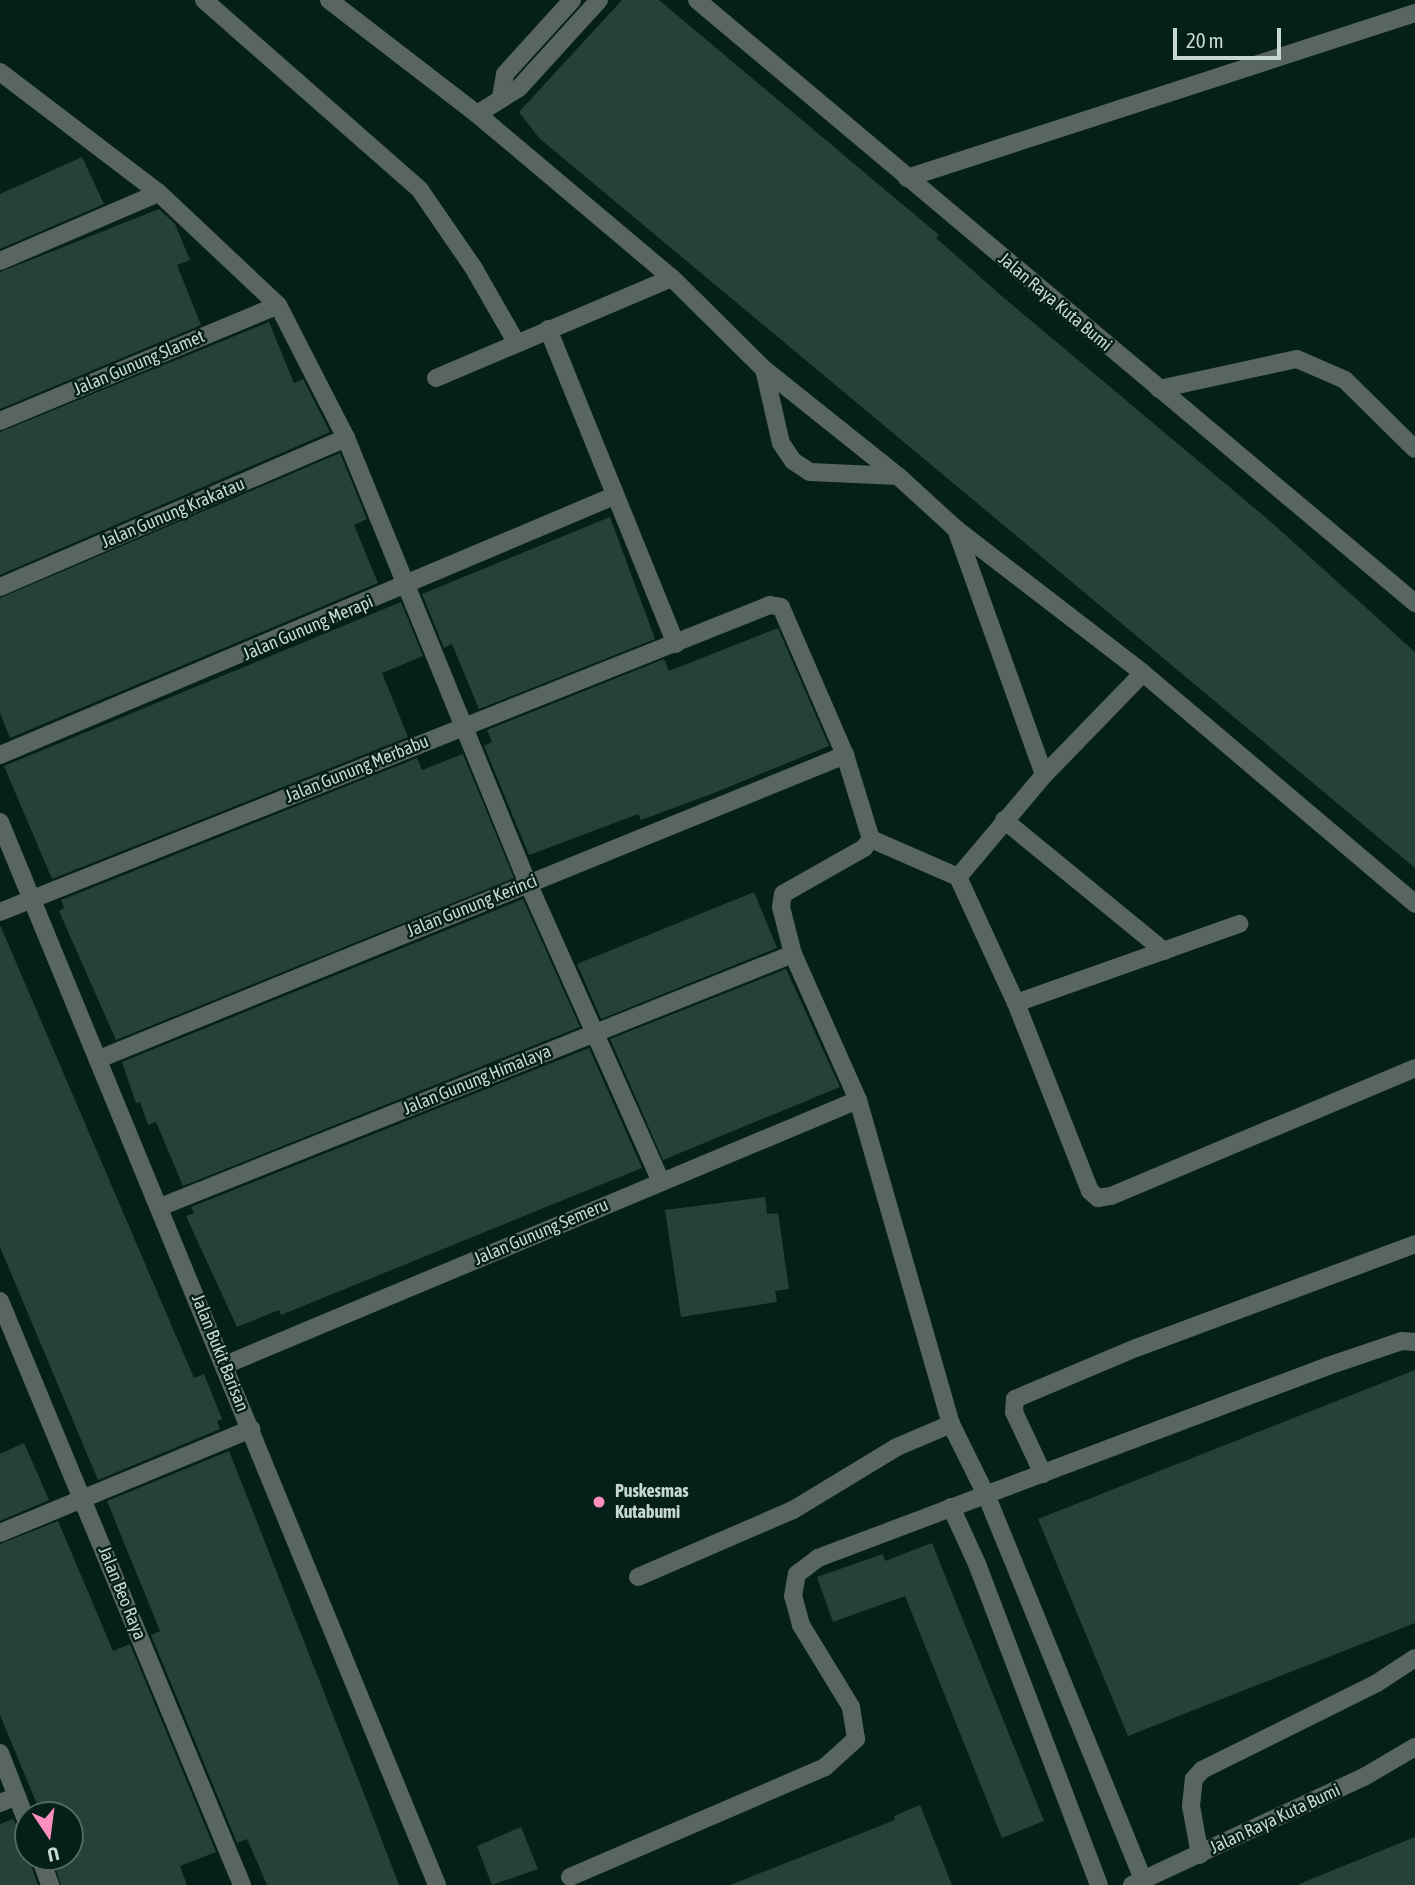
<!DOCTYPE html>
<html>
<head>
<meta charset="utf-8">
<style>
  body { margin:0 }
  #map { position:relative; width:1415px; height:1885px; overflow:hidden; background:#042018; font-family:"Asap Condensed",sans-serif }
  div>[style] { position:absolute }
  .building>* { inset:0; background:#264238 }
  .minor>* { height:18px; margin:-9px; padding:0 9px; transform-origin:9px; border-radius:9px; background:#596560 }
  .dots>* { width:19px; height:19px; translate:-50% -50%; box-sizing:border-box; border:4px solid #042018; border-radius:50% }
  span { translate:-50% -50%; white-space:nowrap; text-align:center; line-height:1.15; -webkit-text-stroke:5px #042018; paint-order:stroke }
  .street-label { font-size:18px; color:#c7d7d1 }
  .poi-label { font-size:18px; color:#c7d7d1; font-weight:700 }
  .left { translate:0 -50%; text-align:left }
  .north { position:absolute; left:14px; top:1801px; width:70px; height:70px; box-sizing:border-box; background:#042018; border:2px solid #526962; border-radius:50%; rotate:167deg; font-size:19px; font-weight:700; line-height:28px; text-align:center; color:#c7d7d1 }
  .north::after { content:''; display:block; margin:auto; width:24px; height:32px; background:#fd8ebe; clip-path:polygon(50% 0,100% 100%,50% 72%,0 100%) }
  .scale { position:absolute; left:1173px; top:28px; width:108px; height:32px; box-sizing:border-box; border:4px solid #c7d7d1; border-top:0; padding-left:9px; font-size:21px; line-height:24px; white-space:nowrap; color:#c7d7d1; -webkit-text-stroke:5px #042018; paint-order:stroke }
</style>
</head>
<body>
<div id="map">
  <div class="building">
    <div style="clip-path:polygon(622px 0,659px 0,939px 235px,936px 238px,1004px 298px,1271px 522px,1415px 652px,1415px 868px,539px 138px,519px 112px)"></div>
    <div style="clip-path:polygon(82px 157px,104px 204px,0 249px,0 194px)"></div>
    <div style="clip-path:polygon(159px 209px,175px 224px,190px 260px,177px 265px,201px 325px,0 409px,0 272px)"></div>
    <div style="clip-path:polygon(269px 322px,294px 383px,303px 379px,330px 432px,0 575px,0 432px)"></div>
    <div style="clip-path:polygon(340px 453px,367px 519px,354px 525px,378px 583px,10px 738px,0 713px,0 598px)"></div>
    <div style="clip-path:polygon(610px 517px,655px 639px,479px 709px,452px 644px,444px 648px,422px 594px)"></div>
    <div style="clip-path:polygon(401px 602px,423px 656px,382px 673px,408px 737px,52px 879px,4px 766px)"></div>
    <div style="clip-path:polygon(778px 628px,829px 746px,709px 795px,641px 820px,638px 814px,529px 855px,484px 746px,492px 742px,487px 730px,664px 659px,669px 671px)"></div>
    <div style="clip-path:polygon(463px 754px,514px 878px,116px 1040px,59px 911px,64px 908px,61px 900px,417px 758px,422px 770px)"></div>
    <div style="clip-path:polygon(754px 892px,777px 948px,601px 1019px,577px 964px)"></div>
    <div style="clip-path:polygon(523px 899px,580px 1027px,183px 1186px,156px 1122px,148px 1125px,140px 1102px,136px 1103px,122px 1062px)"></div>
    <div style="clip-path:polygon(0 925px,194px 1378px,204px 1374px,222px 1419px,217px 1421px,220px 1429px,98px 1480px,0 1247px)"></div>
    <div style="clip-path:polygon(786px 969px,840px 1087px,663px 1160px,610px 1039px)"></div>
    <div style="clip-path:polygon(589px 1048px,642px 1168px,281px 1315px,279px 1310px,237px 1327px,186px 1216px,194px 1213px,191px 1207px)"></div>
    <div style="clip-path:polygon(765px 1197px,767px 1214px,778px 1213px,789px 1289px,775px 1291px,777px 1302px,681px 1317px,665px 1210px)"></div>
    <div style="clip-path:polygon(1415px 1370px,1415px 1623px,1128px 1736px,1038px 1519px)"></div>
    <div style="clip-path:polygon(24px 1443px,49px 1500px,0 1521px,0 1454px)"></div>
    <div style="clip-path:polygon(229px 1451px,368px 1804px,399px 1885px,267px 1885px,247px 1839px,237px 1843px,151px 1635px,160px 1631px,107px 1501px)"></div>
    <div style="clip-path:polygon(58px 1521px,113px 1651px,130px 1644px,216px 1852px,180px 1866px,187px 1885px,61px 1885px,52px 1857px,70px 1857px,70px 1815px,36px 1815px,39px 1809px,0 1715px,0 1544px)"></div>
    <div style="clip-path:polygon(932px 1543px,1044px 1821px,1002px 1838px,905px 1596px,833px 1622px,817px 1577px,883px 1554px,885px 1561px)"></div>
    <div style="clip-path:polygon(920px 1805px,952px 1885px,730px 1885px,895px 1820px,894px 1816px)"></div>
    <div style="clip-path:polygon(13px 1819px,20px 1833px,28px 1836px,28px 1857px,38px 1885px,0 1885px,0 1824px)"></div>
    <div style="clip-path:polygon(521px 1827px,538px 1869px,492px 1885px,477px 1846px)"></div>
    <div style="clip-path:polygon(1415px 1837px,1415px 1885px,1299px 1885px,1299px 1884px)"></div>
  </div>
  <div class="minor">
    <div style="left:204px;top:0;width:288px;rotate:41.3deg"></div>
    <div style="left:420px;top:190px;width:93px;rotate:55.5deg"></div>
    <div style="left:473px;top:267px;width:86px;rotate:60.2deg"></div>
    <div style="left:329px;top:0;width:187px;rotate:37.6deg"></div>
    <div style="left:477px;top:114px;width:255px;rotate:40.1deg"></div>
    <div style="left:672px;top:278px;width:129px;rotate:44.7deg"></div>
    <div style="left:764px;top:369px;width:171px;rotate:38.6deg"></div>
    <div style="left:898px;top:476px;width:79px;rotate:42.4deg"></div>
    <div style="left:956px;top:529px;width:236px;rotate:37.6deg"></div>
    <div style="left:1143px;top:673px;width:357px;rotate:40.3deg"></div>
    <div style="left:697px;top:0;width:938px;rotate:40.02deg"></div>
    <div style="left:0;top:72px;width:200px;rotate:37.3deg"></div>
    <div style="left:159px;top:193px;width:163px;rotate:43.3deg"></div>
    <div style="left:278px;top:305px;width:149px;rotate:62.9deg"></div>
    <div style="left:346px;top:438px;width:481px;rotate:67.8deg"></div>
    <div style="left:528px;top:883px;width:327px;rotate:66deg"></div>
    <div style="left:501px;top:97px;width:23px;rotate:-80deg"></div>
    <div style="left:505px;top:74px;width:100px;rotate:-47.8deg"></div>
    <div style="left:477px;top:114px;width:49px;rotate:-31.8deg"></div>
    <div style="left:519px;top:88px;width:119px;rotate:-47.7deg"></div>
    <div style="left:907px;top:178px;width:534px;rotate:-17.99deg"></div>
    <div style="left:0;top:261px;width:173px;rotate:-23.2deg"></div>
    <div style="left:548px;top:329px;width:340px;rotate:67.9deg"></div>
    <div style="left:764px;top:369px;width:76px;rotate:77.1deg"></div>
    <div style="left:781px;top:443px;width:22px;rotate:56deg"></div>
    <div style="left:793px;top:461px;width:20px;rotate:33deg"></div>
    <div style="left:810px;top:472px;width:88px;rotate:2.6deg"></div>
    <div style="left:436px;top:378px;width:256px;rotate:-23deg"></div>
    <div style="left:1159px;top:389px;width:141px;rotate:-12.3deg"></div>
    <div style="left:1297px;top:359px;width:52px;rotate:23.6deg"></div>
    <div style="left:1345px;top:380px;width:98px;rotate:44.6deg"></div>
    <div style="left:0;top:421px;width:301px;rotate:-22.6deg"></div>
    <div style="left:956px;top:529px;width:261px;rotate:70.3deg"></div>
    <div style="left:0;top:587px;width:377px;rotate:-23.3deg"></div>
    <div style="left:1143px;top:673px;width:142px;rotate:134.1deg"></div>
    <div style="left:1044px;top:775px;width:133px;rotate:130.1deg"></div>
    <div style="left:958px;top:877px;width:139px;rotate:65.3deg"></div>
    <div style="left:1016px;top:1003px;width:202px;rotate:68.5deg"></div>
    <div style="left:1090px;top:1191px;width:11px;rotate:41deg"></div>
    <div style="left:1098px;top:1198px;width:13px;rotate:-9deg"></div>
    <div style="left:1111px;top:1196px;width:330px;rotate:-22.8deg"></div>
    <div style="left:0;top:755px;width:666px;rotate:-22.87deg"></div>
    <div style="left:1004px;top:820px;width:207px;rotate:39.3deg"></div>
    <div style="left:0;top:822px;width:1149px;rotate:67.65deg"></div>
    <div style="left:871px;top:839px;width:95px;rotate:23.6deg"></div>
    <div style="left:0;top:912px;width:829px;rotate:-21.74deg"></div>
    <div style="left:770px;top:605px;width:11px;rotate:10deg"></div>
    <div style="left:781px;top:607px;width:161px;rotate:66.6deg"></div>
    <div style="left:845px;top:755px;width:88px;rotate:72.8deg"></div>
    <div style="left:871px;top:839px;width:11px;rotate:128deg"></div>
    <div style="left:864px;top:848px;width:93px;rotate:150.4deg"></div>
    <div style="left:783px;top:894px;width:13px;rotate:99deg"></div>
    <div style="left:781px;top:907px;width:49px;rotate:75.7deg"></div>
    <div style="left:793px;top:954px;width:160px;rotate:66deg"></div>
    <div style="left:858px;top:1100px;width:337px;rotate:74deg"></div>
    <div style="left:951px;top:1424px;width:81px;rotate:63.7deg"></div>
    <div style="left:987px;top:1497px;width:414px;rotate:67.8deg"></div>
    <div style="left:1016px;top:1003px;width:237px;rotate:-19.5deg"></div>
    <div style="left:99px;top:1059px;width:806px;rotate:-22.17deg"></div>
    <div style="left:160px;top:1207px;width:682px;rotate:-21.79deg"></div>
    <div style="left:0;top:1301px;width:632px;rotate:67.49deg"></div>
    <div style="left:225px;top:1365px;width:686px;rotate:-22.72deg"></div>
    <div style="left:1043px;top:1474px;width:68px;rotate:-115.1deg"></div>
    <div style="left:1014px;top:1412px;width:13px;rotate:-86deg"></div>
    <div style="left:1015px;top:1399px;width:131px;rotate:-22.9deg"></div>
    <div style="left:1136px;top:1348px;width:298px;rotate:-20.4deg"></div>
    <div style="left:951px;top:1507px;width:63px;rotate:65.5deg"></div>
    <div style="left:977px;top:1564px;width:343px;rotate:69.2deg"></div>
    <div style="left:0;top:1533px;width:272px;rotate:-22.5deg"></div>
    <div style="left:638px;top:1577px;width:169px;rotate:-23.4deg"></div>
    <div style="left:793px;top:1510px;width:122px;rotate:-31.2deg"></div>
    <div style="left:897px;top:1447px;width:59px;rotate:-23.1deg"></div>
    <div style="left:0;top:1753px;width:77px;rotate:68.7deg"></div>
    <div style="left:0;top:1803px;width:18px;rotate:-22deg"></div>
    <div style="left:1200px;top:1855px;width:50px;rotate:-100.4deg"></div>
    <div style="left:1191px;top:1806px;width:27px;rotate:-84deg"></div>
    <div style="left:1194px;top:1779px;width:12px;rotate:-48deg"></div>
    <div style="left:1202px;top:1770px;width:195px;rotate:-26.4deg"></div>
    <div style="left:1377px;top:1683px;width:45px;rotate:-33.3deg"></div>
    <div style="left:40px;top:1857px;width:30px;rotate:70deg"></div>
    <div style="left:570px;top:1877px;width:278px;rotate:-23.3deg"></div>
    <div style="left:825px;top:1767px;width:42px;rotate:-42.1deg"></div>
    <div style="left:856px;top:1739px;width:32px;rotate:-99deg"></div>
    <div style="left:851px;top:1707px;width:96px;rotate:-121.4deg"></div>
    <div style="left:801px;top:1625px;width:30px;rotate:-105deg"></div>
    <div style="left:793px;top:1596px;width:22px;rotate:-80deg"></div>
    <div style="left:797px;top:1574px;width:26px;rotate:-37deg"></div>
    <div style="left:818px;top:1558px;width:545px;rotate:-20.63deg"></div>
    <div style="left:1328px;top:1366px;width:78px;rotate:-18.7deg"></div>
    <div style="left:1402px;top:1341px;width:13px;rotate:4deg"></div>
    <div style="left:1132px;top:1885px;width:256px;rotate:-25deg"></div>
    <div style="left:1364px;top:1777px;width:59px;rotate:-30.5deg"></div>
  </div>
  <div class="dots">
    <div style="left:599px;top:1502px;background:#fd8ebe"></div>
  </div>
  <div class="street-label">
    <span style="left:1055px;top:302px;rotate:40deg">Jalan Raya Kuta Bumi</span>
    <span style="left:139px;top:363px;rotate:-23deg">Jalan Gunung Slamet</span>
    <span style="left:173px;top:513px;rotate:-23deg">Jalan Gunung Krakatau</span>
    <span style="left:308px;top:628px;rotate:-23deg">Jalan Gunung Merapi</span>
    <span style="left:357px;top:769px;rotate:-22deg">Jalan Gunung Merbabu</span>
    <span style="left:472px;top:906px;rotate:-22deg">Jalan Gunung Kerinci</span>
    <span style="left:477px;top:1080px;rotate:-22deg">Jalan Gunung Himalaya</span>
    <span style="left:541px;top:1232px;rotate:-23deg">Jalan Gunung Semeru</span>
    <span style="left:220px;top:1353px;rotate:68deg">Jalan Bukit Barisan</span>
    <span style="left:122px;top:1593px;rotate:68deg">Jalan Beo Raya</span>
    <span style="left:1275px;top:1819px;rotate:-25deg">Jalan Raya Kuta Bumi</span>
  </div>
  <div class="poi-label">
    <span class="left" style="left:615px;top:1502px">Puskesmas<br>Kutabumi</span>
  </div>
  <div class="north">U</div>
  <div class="scale">20 m</div>
</div>
</body>
</html>
